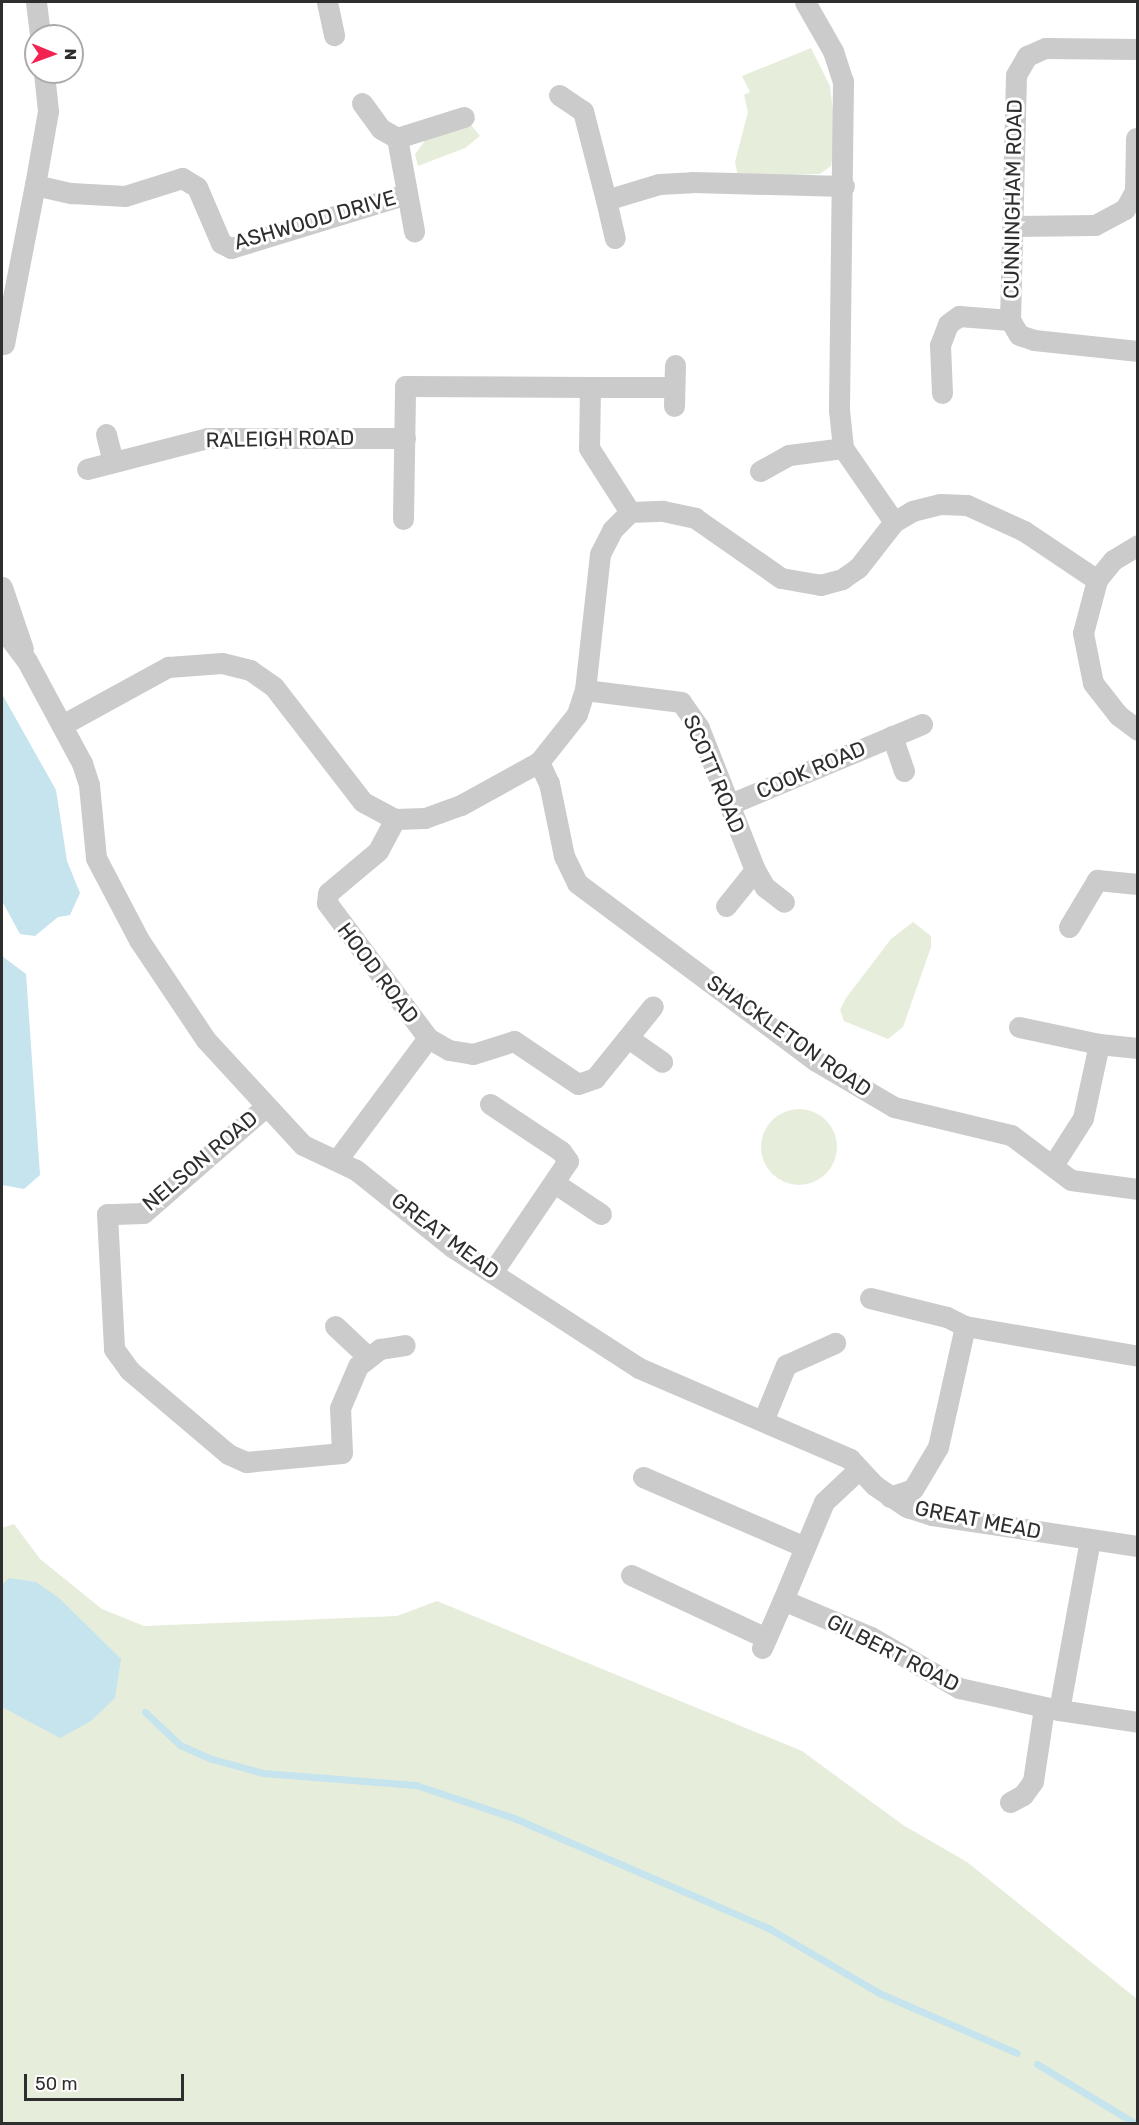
<!DOCTYPE html>
<html>
<head>
<meta charset="utf-8">
<style>
  body { margin:0 }
  #map { position:relative; width:1139px; height:2125px; overflow:hidden; background:#fff; font-family:Rubik,sans-serif }
  div>[style] { position:absolute }
  .green>* { inset:0; background:#e7eddb }
  .round { border-radius:50% }
  .water>* { inset:0; background:#c5e4ee }
  .stream>* { height:7px; margin:-3.5px; padding:0 3.5px; transform-origin:3.5px; border-radius:3.5px; background:#c5e4ee }
  .minor>* { height:21px; margin:-10.5px; padding:0 10.5px; transform-origin:10.5px; border-radius:10.5px; background:#cbcbcb }
  span { translate:-50% -50%; white-space:nowrap; text-align:center; line-height:1.15; -webkit-text-stroke:6px #fff; paint-order:stroke }
  .street-label { font-size:21px; color:#2e2e2e }
  .frame { position:absolute; inset:0; border:3px solid #2e2e2e; pointer-events:none }
  .north { position:absolute; left:24px; top:24px; width:60px; height:60px; box-sizing:border-box; background:#fff; border:2px solid #ababab; border-radius:50%; rotate:91deg; font-size:16px; font-weight:700; line-height:24px; text-align:center; color:#2e2e2e }
  .north::after { content:''; display:block; margin:auto; width:21px; height:27px; background:#f32351; clip-path:polygon(50% 0,100% 100%,50% 72%,0 100%) }
  .scale { position:absolute; left:24px; top:2074px; width:160px; height:27px; box-sizing:border-box; border:3px solid #2e2e2e; border-top:0; padding-left:8px; font-size:18px; line-height:21px; white-space:nowrap; color:#2e2e2e; -webkit-text-stroke:4px #fff; paint-order:stroke }
</style>
</head>
<body>
<div id="map">
  <div class="green">
    <div style="clip-path:polygon(811px 48px,830px 86px,836px 137px,831px 166px,820px 174px,738px 177px,735px 162px,748px 112px,744px 95px,750px 92px,742px 76px)"></div>
    <div style="clip-path:polygon(438px 125px,472px 126px,480px 136px,465px 148px,418px 166px,415px 154px,424px 142px,422px 133px)"></div>
    <div style="clip-path:polygon(913px 922px,931px 936px,931px 947px,903px 1027px,888px 1039px,844px 1021px,840px 1010px,846px 998px,891px 939px)"></div>
    <div class="round" style="left:761px;top:1109px;width:76px;height:76px"></div>
    <div style="clip-path:polygon(14px 1524px,40px 1559px,102px 1609px,144px 1626px,397px 1616px,437px 1601px,802px 1751px,903px 1825px,967px 1862px,1137px 1999px,1137px 2123px,2px 2124px,2px 1528px)"></div>
  </div>
  <div class="water">
    <div style="clip-path:polygon(2px 694px,56px 790px,67px 861px,80px 893px,70px 915px,58px 917px,35px 936px,20px 934px,2px 901px)"></div>
    <div style="clip-path:polygon(2px 956px,26px 974px,40px 1175px,24px 1189px,2px 1185px)"></div>
    <div style="clip-path:polygon(9px 1578px,36px 1582px,59px 1598px,121px 1659px,115px 1698px,91px 1721px,60px 1738px,2px 1707px,2px 1585px)"></div>
  </div>
  <div class="stream">
    <div style="left:145px;top:1712px;width:48px;rotate:43.3deg"></div>
    <div style="left:180px;top:1745px;width:35px;rotate:24deg"></div>
    <div style="left:212px;top:1759px;width:53px;rotate:15.4deg"></div>
    <div style="left:263px;top:1773px;width:153px;rotate:4.5deg"></div>
    <div style="left:416px;top:1785px;width:103px;rotate:18.6deg"></div>
    <div style="left:514px;top:1818px;width:279px;rotate:23.4deg"></div>
    <div style="left:770px;top:1929px;width:126px;rotate:30.4deg"></div>
    <div style="left:879px;top:1993px;width:150px;rotate:23.5deg"></div>
    <div style="left:1037px;top:2064px;width:116px;rotate:31.2deg"></div>
  </div>
  <div class="minor">
    <div style="left:36px;top:2px;width:34px;rotate:83deg"></div>
    <div style="left:327px;top:2px;width:34px;rotate:78deg"></div>
    <div style="left:805px;top:2px;width:56px;rotate:60.3deg"></div>
    <div style="left:833px;top:51px;width:32px;rotate:72deg"></div>
    <div style="left:843px;top:81px;width:329px;rotate:90.7deg"></div>
    <div style="left:839px;top:410px;width:38px;rotate:84deg"></div>
    <div style="left:843px;top:448px;width:90px;rotate:55.4deg"></div>
    <div style="left:1138px;top:49px;width:93px;rotate:-179.4deg"></div>
    <div style="left:1045px;top:48px;width:20px;rotate:156deg"></div>
    <div style="left:1027px;top:56px;width:22px;rotate:120deg"></div>
    <div style="left:1016px;top:75px;width:245px;rotate:91.4deg"></div>
    <div style="left:1010px;top:320px;width:17px;rotate:59deg"></div>
    <div style="left:1019px;top:335px;width:16px;rotate:18deg"></div>
    <div style="left:1034px;top:340px;width:105px;rotate:6deg"></div>
    <div style="left:559px;top:95px;width:29px;rotate:34deg"></div>
    <div style="left:583px;top:111px;width:92px;rotate:75.5deg"></div>
    <div style="left:606px;top:200px;width:55px;rotate:-16.8deg"></div>
    <div style="left:659px;top:184px;width:33px;rotate:-3deg"></div>
    <div style="left:692px;top:182px;width:152px;rotate:1.5deg"></div>
    <div style="left:362px;top:103px;width:32px;rotate:54deg"></div>
    <div style="left:381px;top:129px;width:18px;rotate:29deg"></div>
    <div style="left:397px;top:138px;width:70px;rotate:-17.4deg"></div>
    <div style="left:397px;top:138px;width:95px;rotate:79.6deg"></div>
    <div style="left:35px;top:185px;width:75px;rotate:-80deg"></div>
    <div style="left:48px;top:111px;width:39px;rotate:-96deg"></div>
    <div style="left:606px;top:200px;width:39px;rotate:77deg"></div>
    <div style="left:1014px;top:226px;width:81px;rotate:-0.7deg"></div>
    <div style="left:1095px;top:225px;width:34px;rotate:-28deg"></div>
    <div style="left:1125px;top:209px;width:21px;rotate:-61deg"></div>
    <div style="left:1135px;top:191px;width:53px;rotate:-88.9deg"></div>
    <div style="left:4px;top:344px;width:162px;rotate:-79deg"></div>
    <div style="left:35px;top:185px;width:37px;rotate:13deg"></div>
    <div style="left:71px;top:193px;width:54px;rotate:3.2deg"></div>
    <div style="left:125px;top:196px;width:60px;rotate:-17.5deg"></div>
    <div style="left:182px;top:178px;width:17px;rotate:31deg"></div>
    <div style="left:197px;top:187px;width:61px;rotate:66.8deg"></div>
    <div style="left:221px;top:243px;width:11px;rotate:27deg"></div>
    <div style="left:231px;top:248px;width:184px;rotate:-17.1deg"></div>
    <div style="left:590px;top:387px;width:84px"></div>
    <div style="left:942px;top:393px;width:48px;rotate:-92.4deg"></div>
    <div style="left:940px;top:345px;width:22px;rotate:-69deg"></div>
    <div style="left:948px;top:324px;width:14px;rotate:-36deg"></div>
    <div style="left:959px;top:316px;width:51px;rotate:4.5deg"></div>
    <div style="left:674px;top:406px;width:41px;rotate:-88.6deg"></div>
    <div style="left:106px;top:434px;width:29px;rotate:76deg"></div>
    <div style="left:87px;top:469px;width:125px;rotate:-14.4deg"></div>
    <div style="left:208px;top:438px;width:197px"></div>
    <div style="left:760px;top:471px;width:33px;rotate:-29deg"></div>
    <div style="left:789px;top:455px;width:54px;rotate:-7.4deg"></div>
    <div style="left:403px;top:519px;width:133px;rotate:-89.1deg"></div>
    <div style="left:405px;top:386px;width:185px;rotate:0.3deg"></div>
    <div style="left:590px;top:387px;width:61px;rotate:90.9deg"></div>
    <div style="left:589px;top:448px;width:76px;rotate:57.4deg"></div>
    <div style="left:1138px;top:545px;width:29px;rotate:149deg"></div>
    <div style="left:1113px;top:560px;width:26px;rotate:129deg"></div>
    <div style="left:1097px;top:580px;width:55px;rotate:104.8deg"></div>
    <div style="left:1083px;top:633px;width:51px;rotate:78.7deg"></div>
    <div style="left:1093px;top:683px;width:41px;rotate:52deg"></div>
    <div style="left:1118px;top:715px;width:25px;rotate:37deg"></div>
    <div style="left:2px;top:587px;width:65px;rotate:71.3deg"></div>
    <div style="left:2px;top:628px;width:41px;rotate:52.9deg"></div>
    <div style="left:27px;top:661px;width:116px;rotate:61.7deg"></div>
    <div style="left:82px;top:763px;width:23px;rotate:72deg"></div>
    <div style="left:89px;top:785px;width:73px;rotate:84.5deg"></div>
    <div style="left:96px;top:858px;width:93px;rotate:62.3deg"></div>
    <div style="left:139px;top:940px;width:120px;rotate:56.2deg"></div>
    <div style="left:206px;top:1040px;width:143px;rotate:47.3deg"></div>
    <div style="left:303px;top:1145px;width:59px;rotate:25.3deg"></div>
    <div style="left:356px;top:1170px;width:123px;rotate:38.7deg"></div>
    <div style="left:452px;top:1247px;width:223px;rotate:32.9deg"></div>
    <div style="left:639px;top:1368px;width:230px;rotate:23.3deg"></div>
    <div style="left:850px;top:1459px;width:35px;rotate:47deg"></div>
    <div style="left:874px;top:1485px;width:40px;rotate:34deg"></div>
    <div style="left:907px;top:1507px;width:26px;rotate:18deg"></div>
    <div style="left:932px;top:1515px;width:208px;rotate:8.6deg"></div>
    <div style="left:585px;top:690px;width:97px;rotate:7.1deg"></div>
    <div style="left:681px;top:702px;width:32px;rotate:55deg"></div>
    <div style="left:699px;top:728px;width:153px;rotate:68.5deg"></div>
    <div style="left:755px;top:870px;width:20px;rotate:60deg"></div>
    <div style="left:765px;top:887px;width:24px;rotate:38deg"></div>
    <div style="left:62px;top:725px;width:121px;rotate:-28.7deg"></div>
    <div style="left:168px;top:667px;width:54px;rotate:-4.2deg"></div>
    <div style="left:222px;top:663px;width:29px;rotate:14deg"></div>
    <div style="left:250px;top:670px;width:29px;rotate:35deg"></div>
    <div style="left:274px;top:687px;width:145px;rotate:52.3deg"></div>
    <div style="left:363px;top:802px;width:36px;rotate:28deg"></div>
    <div style="left:395px;top:819px;width:30px;rotate:-2deg"></div>
    <div style="left:425px;top:818px;width:38px;rotate:-20deg"></div>
    <div style="left:461px;top:805px;width:89px;rotate:-28.9deg"></div>
    <div style="left:539px;top:762px;width:61px;rotate:-51.6deg"></div>
    <div style="left:577px;top:714px;width:25px;rotate:-72deg"></div>
    <div style="left:585px;top:690px;width:137px;rotate:-83.7deg"></div>
    <div style="left:600px;top:554px;width:27px;rotate:-63deg"></div>
    <div style="left:612px;top:530px;width:25px;rotate:-45deg"></div>
    <div style="left:630px;top:512px;width:33px;rotate:-2deg"></div>
    <div style="left:663px;top:511px;width:33px;rotate:12deg"></div>
    <div style="left:695px;top:518px;width:105px;rotate:34.9deg"></div>
    <div style="left:781px;top:578px;width:40px;rotate:10deg"></div>
    <div style="left:820px;top:585px;width:23px;rotate:-15deg"></div>
    <div style="left:842px;top:579px;width:19px;rotate:-35deg"></div>
    <div style="left:858px;top:568px;width:58px;rotate:-52deg"></div>
    <div style="left:894px;top:522px;width:21px;rotate:-31deg"></div>
    <div style="left:912px;top:511px;width:29px;rotate:-14deg"></div>
    <div style="left:940px;top:504px;width:27px;rotate:2deg"></div>
    <div style="left:967px;top:505px;width:63px;rotate:24.5deg"></div>
    <div style="left:1024px;top:531px;width:88px;rotate:33.9deg"></div>
    <div style="left:892px;top:736px;width:37px;rotate:71deg"></div>
    <div style="left:539px;top:762px;width:23px;rotate:65deg"></div>
    <div style="left:549px;top:783px;width:75px;rotate:78.4deg"></div>
    <div style="left:564px;top:856px;width:30px;rotate:64deg"></div>
    <div style="left:577px;top:883px;width:298px;rotate:36.7deg"></div>
    <div style="left:816px;top:1061px;width:91px;rotate:30.5deg"></div>
    <div style="left:894px;top:1107px;width:120px;rotate:13.5deg"></div>
    <div style="left:1011px;top:1135px;width:75px;rotate:36.9deg"></div>
    <div style="left:1071px;top:1180px;width:68px;rotate:7.7deg"></div>
    <div style="left:730px;top:804px;width:208px;rotate:-22.6deg"></div>
    <div style="left:395px;top:819px;width:36px;rotate:118deg"></div>
    <div style="left:378px;top:851px;width:65px;rotate:140deg"></div>
    <div style="left:328px;top:893px;width:10px;rotate:96deg"></div>
    <div style="left:327px;top:903px;width:169px;rotate:53.2deg"></div>
    <div style="left:428px;top:1038px;width:24px;rotate:30deg"></div>
    <div style="left:449px;top:1050px;width:24px;rotate:9deg"></div>
    <div style="left:473px;top:1054px;width:43px;rotate:-17.6deg"></div>
    <div style="left:514px;top:1041px;width:77px;rotate:33.9deg"></div>
    <div style="left:578px;top:1084px;width:18px;rotate:-19deg"></div>
    <div style="left:595px;top:1078px;width:92px;rotate:-51.1deg"></div>
    <div style="left:726px;top:906px;width:46px;rotate:-51.1deg"></div>
    <div style="left:1069px;top:927px;width:55px;rotate:-59.2deg"></div>
    <div style="left:1097px;top:880px;width:41px;rotate:5.6deg"></div>
    <div style="left:1019px;top:1027px;width:82px;rotate:12deg"></div>
    <div style="left:631px;top:1040px;width:38px;rotate:35deg"></div>
    <div style="left:490px;top:1104px;width:85px;rotate:33.5deg"></div>
    <div style="left:561px;top:1151px;width:12px;rotate:55deg"></div>
    <div style="left:568px;top:1161px;width:135px;rotate:124.2deg"></div>
    <div style="left:264px;top:1108px;width:160px;rotate:139deg"></div>
    <div style="left:143px;top:1213px;width:36px;rotate:178deg"></div>
    <div style="left:107px;top:1214px;width:135px;rotate:87deg"></div>
    <div style="left:114px;top:1349px;width:26px;rotate:54deg"></div>
    <div style="left:129px;top:1370px;width:130px;rotate:40.3deg"></div>
    <div style="left:228px;top:1454px;width:20px;rotate:24deg"></div>
    <div style="left:246px;top:1462px;width:96px;rotate:-5.4deg"></div>
    <div style="left:342px;top:1453px;width:45px;rotate:-92.5deg"></div>
    <div style="left:340px;top:1408px;width:46px;rotate:-66.8deg"></div>
    <div style="left:358px;top:1366px;width:28px;rotate:-38deg"></div>
    <div style="left:380px;top:1349px;width:25px;rotate:-9deg"></div>
    <div style="left:337px;top:1160px;width:152px;rotate:-53.3deg"></div>
    <div style="left:1053px;top:1165px;width:56px;rotate:-57.4deg"></div>
    <div style="left:1083px;top:1118px;width:76px;rotate:-77.8deg"></div>
    <div style="left:1099px;top:1044px;width:39px;rotate:6deg"></div>
    <div style="left:556px;top:1184px;width:54px;rotate:33.7deg"></div>
    <div style="left:870px;top:1298px;width:79px;rotate:13.9deg"></div>
    <div style="left:947px;top:1317px;width:20px;rotate:27deg"></div>
    <div style="left:335px;top:1326px;width:44px;rotate:43.2deg"></div>
    <div style="left:763px;top:1421px;width:61px;rotate:-67.7deg"></div>
    <div style="left:786px;top:1365px;width:54px;rotate:-24.2deg"></div>
    <div style="left:859px;top:1469px;width:48px;rotate:136.7deg"></div>
    <div style="left:824px;top:1502px;width:106px;rotate:112.7deg"></div>
    <div style="left:783px;top:1600px;width:95px;rotate:22.8deg"></div>
    <div style="left:871px;top:1637px;width:102px;rotate:30.1deg"></div>
    <div style="left:959px;top:1688px;width:102px;rotate:12.4deg"></div>
    <div style="left:1059px;top:1710px;width:173px;rotate:-79.7deg"></div>
    <div style="left:643px;top:1477px;width:176px;rotate:23.4deg"></div>
    <div style="left:890px;top:1497px;width:24px;rotate:-19deg"></div>
    <div style="left:913px;top:1489px;width:49px;rotate:-59.2deg"></div>
    <div style="left:938px;top:1447px;width:124px;rotate:-77.4deg"></div>
    <div style="left:965px;top:1326px;width:176px;rotate:9.8deg"></div>
    <div style="left:631px;top:1575px;width:149px;rotate:25deg"></div>
    <div style="left:762px;top:1648px;width:52px;rotate:-66.4deg"></div>
    <div style="left:1059px;top:1710px;width:80px;rotate:8.6deg"></div>
    <div style="left:1010px;top:1802px;width:15px;rotate:-28deg"></div>
    <div style="left:1023px;top:1795px;width:17px;rotate:-54deg"></div>
    <div style="left:1033px;top:1781px;width:74px;rotate:-81.4deg"></div>
  </div>
  <div class="street-label">
    <span style="left:1013px;top:199px;rotate:-89deg">CUNNINGHAM ROAD</span>
    <span style="left:315px;top:220px;rotate:-16deg">ASHWOOD DRIVE</span>
    <span style="left:280px;top:439px;rotate:-1deg">RALEIGH ROAD</span>
    <span style="left:811px;top:770px;rotate:-23deg">COOK ROAD</span>
    <span style="left:714px;top:774px;rotate:67deg">SCOTT ROAD</span>
    <span style="left:378px;top:973px;rotate:53deg">HOOD ROAD</span>
    <span style="left:789px;top:1036px;rotate:35deg">SHACKLETON ROAD</span>
    <span style="left:200px;top:1161px;rotate:-40deg">NELSON ROAD</span>
    <span style="left:445px;top:1236px;rotate:37deg">GREAT MEAD</span>
    <span style="left:978px;top:1520px;rotate:11deg">GREAT MEAD</span>
    <span style="left:893px;top:1653px;rotate:27deg">GILBERT ROAD</span>
  </div>
  <div class="frame"></div>
  <div class="north">N</div>
  <div class="scale">50 m</div>
</div>
</body>
</html>
